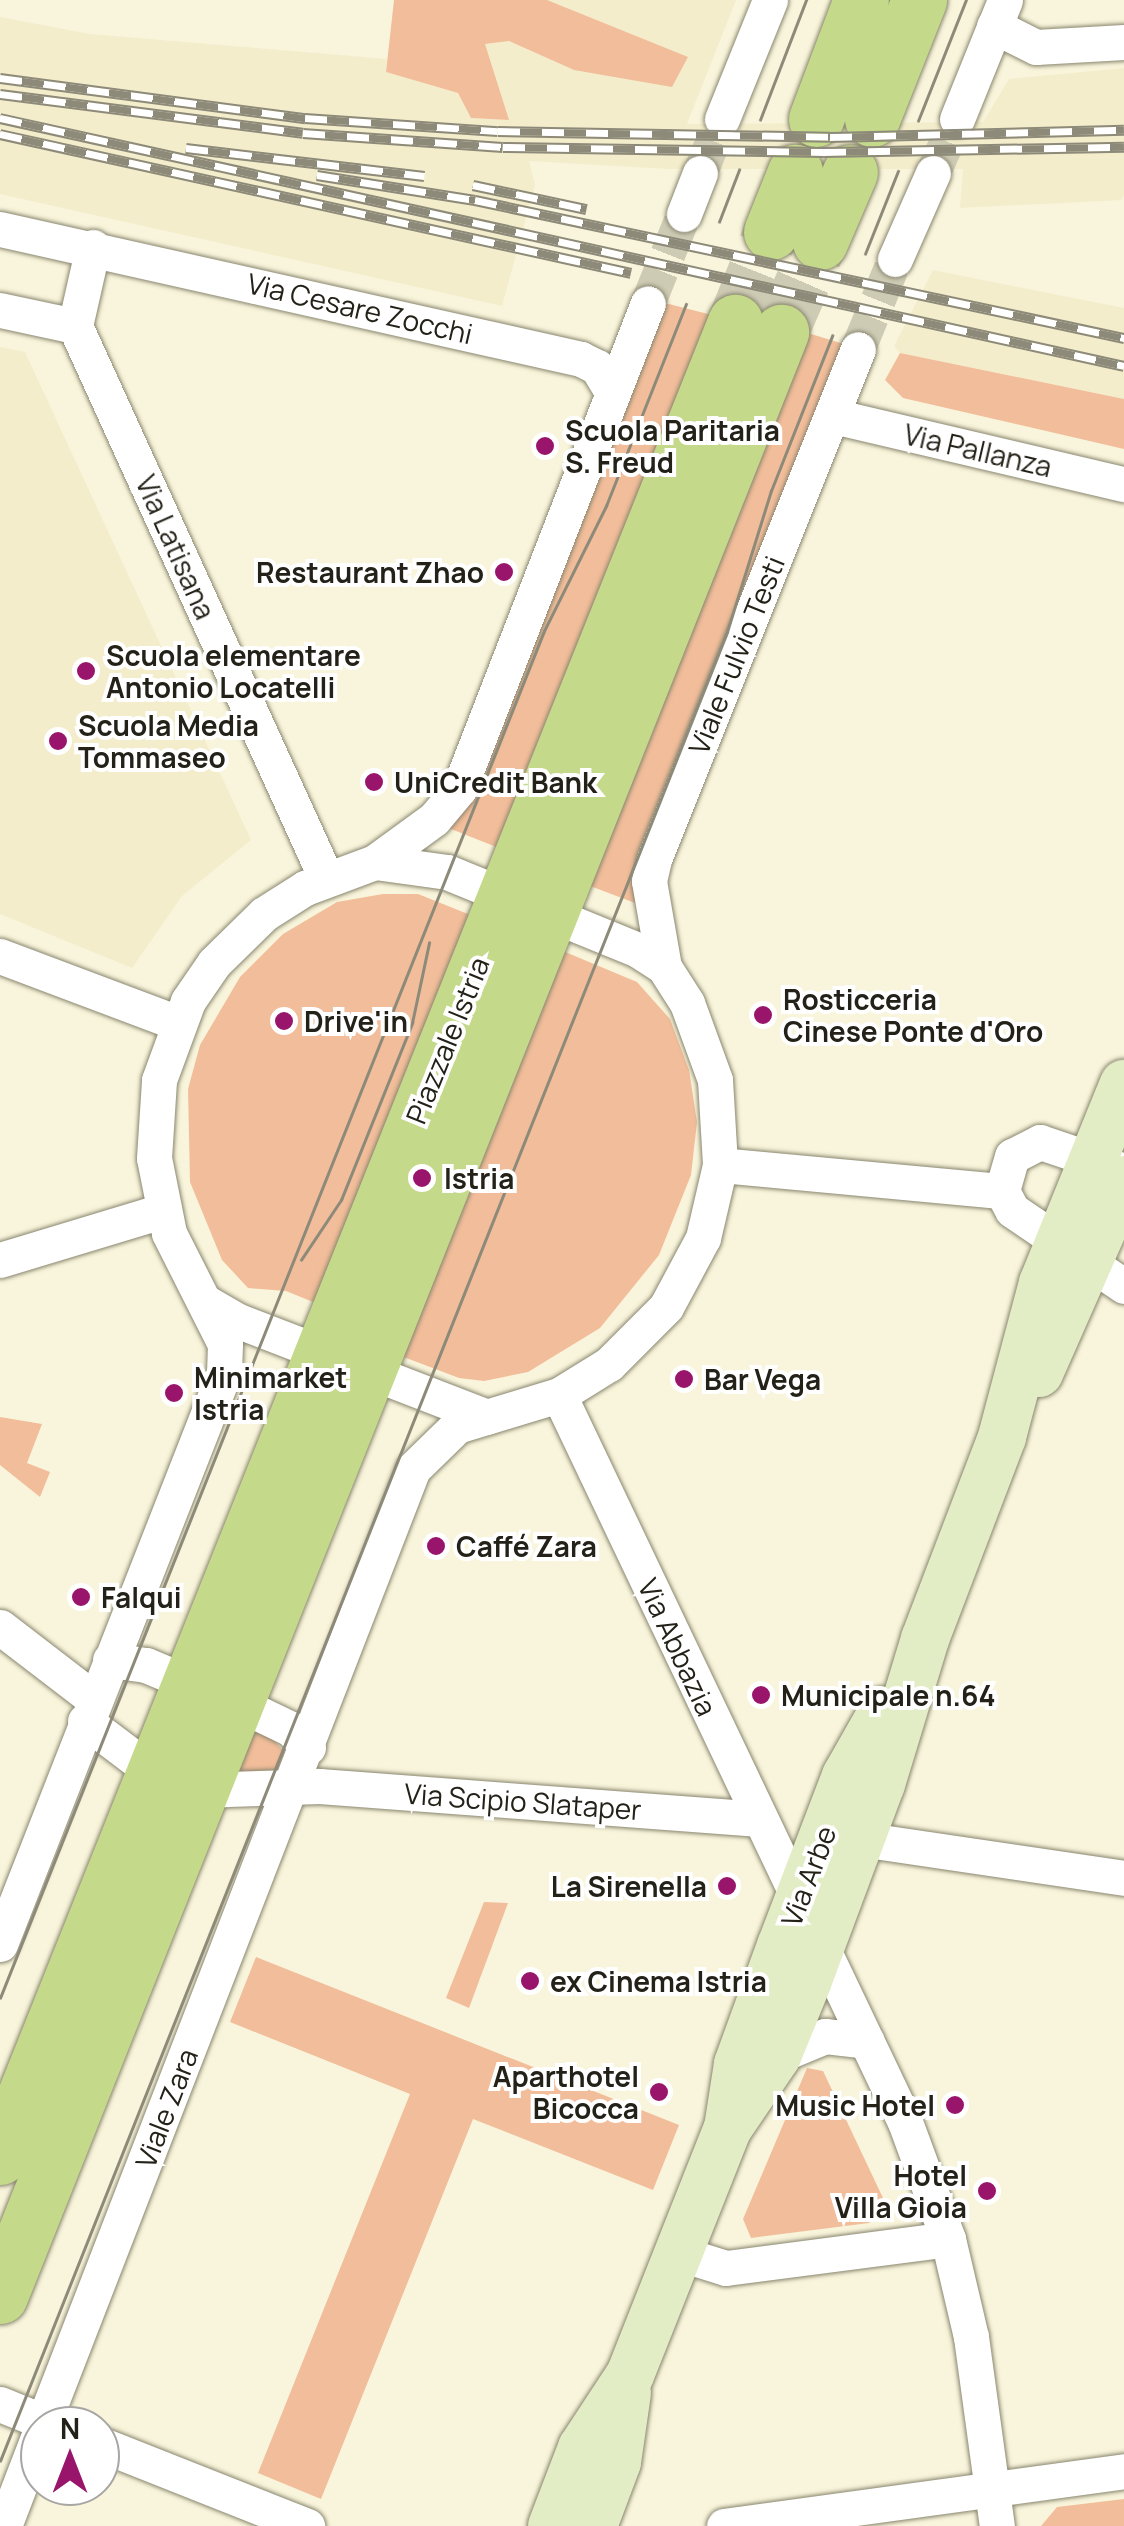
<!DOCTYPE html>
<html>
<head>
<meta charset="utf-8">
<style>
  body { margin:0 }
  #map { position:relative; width:1124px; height:2526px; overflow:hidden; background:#f9f5dc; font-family:Manrope,sans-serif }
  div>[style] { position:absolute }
  .built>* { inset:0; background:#f3edcc }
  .green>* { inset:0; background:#f2bd9a }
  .street-tunnel>* { height:35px; margin-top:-17.5px; transform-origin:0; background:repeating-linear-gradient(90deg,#cecbb5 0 35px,transparent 0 53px) }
  .primary-tunnel>* { height:55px; margin-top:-27.5px; transform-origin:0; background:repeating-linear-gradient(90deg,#cecbb5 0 55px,transparent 0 83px) }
  .roads { filter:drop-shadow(0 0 2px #89866f) drop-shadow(0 0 2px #89866f) }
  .street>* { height:35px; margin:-17.5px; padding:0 17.5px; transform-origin:17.5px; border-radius:17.5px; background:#fff }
  .secondary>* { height:48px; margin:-24px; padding:0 24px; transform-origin:24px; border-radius:24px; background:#e2ecc5 }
  .primary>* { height:55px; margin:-27.5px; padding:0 27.5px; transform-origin:27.5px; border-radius:27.5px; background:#c5d98b }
  .tram>* { height:2.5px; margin:-1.25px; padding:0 1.25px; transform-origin:1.25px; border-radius:1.25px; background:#8d8a79 }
  .rail>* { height:11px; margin-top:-5.5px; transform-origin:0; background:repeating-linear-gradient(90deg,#fff 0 22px,#8d8a79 0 44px); box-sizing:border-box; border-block:2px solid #8d8a79 }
  .dots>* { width:28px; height:28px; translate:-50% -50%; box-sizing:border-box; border:5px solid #fff; border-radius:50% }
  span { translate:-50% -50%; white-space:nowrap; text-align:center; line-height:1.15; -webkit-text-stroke:8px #fff; paint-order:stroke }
  .street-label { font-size:28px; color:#232118 }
  .poi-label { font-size:28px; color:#232118; font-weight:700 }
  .left { translate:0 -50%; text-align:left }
  .right { translate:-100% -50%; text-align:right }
  .north { position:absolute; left:20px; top:2406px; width:100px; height:100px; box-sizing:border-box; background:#fff; border:2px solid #a7a6a3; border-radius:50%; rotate:0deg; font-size:28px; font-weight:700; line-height:40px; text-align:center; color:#232118 }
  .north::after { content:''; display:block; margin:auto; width:35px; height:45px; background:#98156b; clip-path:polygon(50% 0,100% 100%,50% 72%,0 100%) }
</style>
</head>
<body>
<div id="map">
  <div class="built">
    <div style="clip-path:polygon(547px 0,736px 0,687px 124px,983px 122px,1009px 79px,1124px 68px,1124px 195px,1121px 200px,960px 208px,963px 169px,668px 169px,529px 161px,535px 185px,502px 306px,0 194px,0 17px,90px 34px,387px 59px,386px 72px,458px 93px,471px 118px,508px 120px,484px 44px,509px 41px,574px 70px,688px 58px)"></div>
    <div style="clip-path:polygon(933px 270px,1124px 308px,1124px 399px,900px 353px,894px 346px)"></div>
    <div style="clip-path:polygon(0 347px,25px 352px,251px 840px,182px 896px,132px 968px,0 914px)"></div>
  </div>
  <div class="green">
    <div style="clip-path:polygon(394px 0,547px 0,688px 57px,672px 87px,574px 70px,509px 41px,485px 44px,509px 120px,471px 118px,458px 93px,386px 72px)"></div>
    <div style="clip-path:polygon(661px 302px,712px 315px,504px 850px,446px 827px)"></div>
    <div style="clip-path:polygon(801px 331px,844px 344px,635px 903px,577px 881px)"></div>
    <div style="clip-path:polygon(900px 353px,1124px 399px,1124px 449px,903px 398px,885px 380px)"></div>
    <div style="clip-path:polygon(383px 894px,418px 894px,478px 918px,318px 1304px,286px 1291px,248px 1288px,222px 1260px,190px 1182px,188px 1089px,200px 1045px,240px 977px,283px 934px,337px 902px)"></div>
    <div style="clip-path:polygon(558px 949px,637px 982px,670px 1019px,689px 1070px,697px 1122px,691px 1175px,659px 1255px,600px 1328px,528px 1372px,484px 1381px,459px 1378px,401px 1356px)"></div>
    <div style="clip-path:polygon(0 1417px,42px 1424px,27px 1463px,50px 1472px,40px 1497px,0 1465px)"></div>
    <div style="clip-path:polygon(261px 1726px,287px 1755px,285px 1770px,234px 1779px,247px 1732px)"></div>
    <div style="clip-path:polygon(484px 1902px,508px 1903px,469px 2008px,446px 1998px)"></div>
    <div style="clip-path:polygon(256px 1957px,679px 2125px,653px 2190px,473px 2119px,321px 2499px,258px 2473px,410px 2094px,230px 2022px)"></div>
    <div style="clip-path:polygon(807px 2068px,823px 2071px,883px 2198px,881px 2212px,869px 2223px,751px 2238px,743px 2219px)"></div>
    <div style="clip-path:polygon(1124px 2499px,1124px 2526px,1041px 2526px,1057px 2507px)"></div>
  </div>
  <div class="street-tunnel">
    <div style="left:700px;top:173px;width:58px;rotate:-67.8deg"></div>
    <div style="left:933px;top:173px;width:59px;rotate:-66deg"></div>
    <div style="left:648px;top:303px;width:96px;rotate:-68deg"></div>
    <div style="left:858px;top:349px;width:97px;rotate:-67.7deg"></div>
  </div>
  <div class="primary-tunnel">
    <div style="left:735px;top:322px;width:97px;rotate:-68.2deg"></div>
    <div style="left:781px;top:332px;width:98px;rotate:-66.6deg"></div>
  </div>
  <div class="roads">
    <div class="street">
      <div style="left:994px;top:26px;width:47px;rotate:26.6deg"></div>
      <div style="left:1036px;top:47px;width:88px;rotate:-3.3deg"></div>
      <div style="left:722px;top:119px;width:128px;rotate:-68deg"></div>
      <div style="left:957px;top:119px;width:128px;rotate:-68deg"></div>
      <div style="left:684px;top:214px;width:44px;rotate:-68.7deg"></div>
      <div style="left:0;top:229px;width:595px;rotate:12.61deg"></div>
      <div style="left:581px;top:359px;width:18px;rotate:27deg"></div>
      <div style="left:597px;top:367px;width:29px;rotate:59deg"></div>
      <div style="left:895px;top:259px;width:94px;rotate:-66.2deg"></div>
      <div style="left:0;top:310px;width:77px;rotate:12deg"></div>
      <div style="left:75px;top:326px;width:606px;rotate:65.55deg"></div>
      <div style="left:75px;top:326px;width:81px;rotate:-77.2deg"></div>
      <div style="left:833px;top:416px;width:299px;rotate:13.2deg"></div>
      <div style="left:375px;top:862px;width:73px;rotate:-36.1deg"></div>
      <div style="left:434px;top:819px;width:39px;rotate:-50deg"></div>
      <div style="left:459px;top:789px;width:521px;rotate:-68.75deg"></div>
      <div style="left:0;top:956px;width:190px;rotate:20.6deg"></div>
      <div style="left:664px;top:967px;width:87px;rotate:-99.9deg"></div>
      <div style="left:649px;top:881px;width:23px;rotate:-77deg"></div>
      <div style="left:654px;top:859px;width:549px;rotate:-68.2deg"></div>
      <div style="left:720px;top:1165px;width:283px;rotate:5.3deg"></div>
      <div style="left:1114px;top:1167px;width:78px;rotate:-161.3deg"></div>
      <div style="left:1040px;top:1142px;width:31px;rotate:153deg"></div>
      <div style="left:1012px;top:1156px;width:36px;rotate:106deg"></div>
      <div style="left:1002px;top:1191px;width:21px;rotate:62deg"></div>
      <div style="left:1012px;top:1210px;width:135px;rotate:34.2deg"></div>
      <div style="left:0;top:1260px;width:169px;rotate:-16.8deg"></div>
      <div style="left:205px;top:1302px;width:36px;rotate:30deg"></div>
      <div style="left:236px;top:1320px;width:269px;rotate:21.1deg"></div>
      <div style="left:559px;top:1395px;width:805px;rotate:64.55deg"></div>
      <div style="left:905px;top:2122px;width:125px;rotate:69.8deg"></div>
      <div style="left:948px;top:2239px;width:101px;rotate:76.8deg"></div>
      <div style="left:971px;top:2337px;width:191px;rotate:82.2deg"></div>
      <div style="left:0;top:1627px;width:118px;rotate:37.5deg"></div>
      <div style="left:110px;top:1660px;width:36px;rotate:8deg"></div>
      <div style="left:146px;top:1665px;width:99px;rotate:22.7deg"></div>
      <div style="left:237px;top:1703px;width:60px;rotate:25.7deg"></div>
      <div style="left:291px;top:1729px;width:25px;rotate:47deg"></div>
      <div style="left:85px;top:1721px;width:83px;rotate:37.1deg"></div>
      <div style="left:151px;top:1771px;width:53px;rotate:20.8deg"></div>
      <div style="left:201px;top:1790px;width:119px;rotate:-1.9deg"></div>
      <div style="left:320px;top:1786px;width:440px;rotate:4.3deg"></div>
      <div style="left:861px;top:1839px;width:266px;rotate:8.4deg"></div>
      <div style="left:0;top:1944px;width:613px;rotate:-68.58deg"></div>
      <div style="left:224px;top:1373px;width:29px;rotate:-88deg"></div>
      <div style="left:225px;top:1344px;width:124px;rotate:-116.8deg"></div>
      <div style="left:169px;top:1233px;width:76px;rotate:-101.3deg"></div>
      <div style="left:154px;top:1158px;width:78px;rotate:-86.3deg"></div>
      <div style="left:159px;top:1080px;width:84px;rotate:-69.8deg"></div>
      <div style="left:188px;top:1001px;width:46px;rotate:-55.6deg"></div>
      <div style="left:214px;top:963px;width:70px;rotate:-44.4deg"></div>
      <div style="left:264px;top:914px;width:49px;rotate:-32.4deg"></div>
      <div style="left:305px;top:888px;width:75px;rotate:-20.4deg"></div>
      <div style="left:375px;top:862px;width:73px;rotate:7.9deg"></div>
      <div style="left:447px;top:872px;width:206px;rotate:22.2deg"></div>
      <div style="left:638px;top:950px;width:31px;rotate:33deg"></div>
      <div style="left:664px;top:967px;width:43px;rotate:57.4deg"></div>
      <div style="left:687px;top:1003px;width:82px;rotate:70deg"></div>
      <div style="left:715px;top:1080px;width:85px;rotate:86.6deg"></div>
      <div style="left:720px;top:1165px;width:75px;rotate:103.1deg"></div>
      <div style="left:703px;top:1238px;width:78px;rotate:118.2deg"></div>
      <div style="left:666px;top:1307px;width:81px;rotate:135deg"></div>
      <div style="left:609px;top:1364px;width:59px;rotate:148.2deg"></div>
      <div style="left:559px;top:1395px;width:107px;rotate:163.1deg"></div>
      <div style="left:457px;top:1426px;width:62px;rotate:135.7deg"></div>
      <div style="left:413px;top:1469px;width:1026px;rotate:111.19deg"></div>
      <div style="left:777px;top:2056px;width:52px;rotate:-22.6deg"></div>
      <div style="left:825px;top:2036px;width:42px;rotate:6.8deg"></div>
      <div style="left:678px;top:2253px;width:50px;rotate:17.4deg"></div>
      <div style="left:726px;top:2268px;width:224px;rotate:-7.4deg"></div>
      <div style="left:0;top:2404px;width:58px;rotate:22.2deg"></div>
      <div style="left:100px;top:2444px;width:223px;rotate:21.6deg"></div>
      <div style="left:4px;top:2526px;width:101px;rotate:-69deg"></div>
      <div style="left:724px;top:2526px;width:404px;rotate:-7.8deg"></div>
    </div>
    <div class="secondary">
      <div style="left:1039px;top:1373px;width:211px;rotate:-66.2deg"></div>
      <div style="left:728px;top:2128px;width:87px;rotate:-55.8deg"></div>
      <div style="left:777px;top:2056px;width:82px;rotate:-67.8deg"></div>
      <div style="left:808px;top:1980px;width:209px;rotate:-69.6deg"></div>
      <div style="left:881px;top:1784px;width:152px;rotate:-73.1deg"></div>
      <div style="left:925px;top:1639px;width:216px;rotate:-69.1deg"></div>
      <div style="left:1002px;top:1437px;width:159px;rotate:-75.1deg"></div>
      <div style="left:1043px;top:1283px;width:215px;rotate:-67.9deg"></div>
      <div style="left:552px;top:2526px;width:84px;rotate:-69deg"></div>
      <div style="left:582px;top:2448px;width:87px;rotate:-56.7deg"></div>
      <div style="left:630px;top:2375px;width:266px;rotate:-68.4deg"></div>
      <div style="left:728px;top:2128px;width:65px;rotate:-81.1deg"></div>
      <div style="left:738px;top:2064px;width:126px;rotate:-70deg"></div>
      <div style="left:781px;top:1946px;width:182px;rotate:-69.1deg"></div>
      <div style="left:846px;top:1776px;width:75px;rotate:-60.4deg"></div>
      <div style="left:593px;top:2526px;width:68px;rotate:-69.4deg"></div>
      <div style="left:617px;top:2462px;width:70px;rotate:-81.8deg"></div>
    </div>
    <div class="primary">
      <div style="left:816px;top:119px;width:127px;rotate:-69.3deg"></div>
      <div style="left:872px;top:119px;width:128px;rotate:-68.4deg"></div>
      <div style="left:771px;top:232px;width:65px;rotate:-68.2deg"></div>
      <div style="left:820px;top:242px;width:76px;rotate:-66.8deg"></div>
      <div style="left:0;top:2157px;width:1977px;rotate:-68.17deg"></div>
      <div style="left:0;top:2296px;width:2114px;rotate:-68.31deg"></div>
    </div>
  </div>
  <div class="tram">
    <div style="left:760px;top:120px;width:129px;rotate:-69deg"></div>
    <div style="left:918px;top:121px;width:130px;rotate:-68.4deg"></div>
    <div style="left:719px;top:222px;width:56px;rotate:-69deg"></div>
    <div style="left:865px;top:254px;width:89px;rotate:-68.3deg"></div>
    <div style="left:301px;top:1260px;width:72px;rotate:-56.3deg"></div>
    <div style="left:341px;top:1200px;width:191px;rotate:-68.1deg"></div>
    <div style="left:412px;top:1023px;width:82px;rotate:-78deg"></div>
    <div style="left:0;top:1998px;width:1471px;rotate:-68.3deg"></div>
    <div style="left:544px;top:631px;width:140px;rotate:-63.6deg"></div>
    <div style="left:606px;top:506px;width:217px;rotate:-68.4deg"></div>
    <div style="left:0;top:2461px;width:1968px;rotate:-68.32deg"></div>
    <div style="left:727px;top:632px;width:148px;rotate:-72.7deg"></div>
    <div style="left:771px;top:491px;width:167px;rotate:-68.5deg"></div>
  </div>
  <div class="rail">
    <div style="left:0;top:78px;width:308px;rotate:7.5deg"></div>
    <div style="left:305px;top:118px;width:193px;rotate:3.9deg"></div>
    <div style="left:498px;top:131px;width:332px;rotate:1deg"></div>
    <div style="left:830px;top:137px;width:294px;rotate:-1.4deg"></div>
    <div style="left:0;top:94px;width:305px;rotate:7.3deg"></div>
    <div style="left:303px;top:133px;width:200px;rotate:4deg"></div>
    <div style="left:503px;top:147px;width:321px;rotate:0.9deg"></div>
    <div style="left:824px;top:152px;width:300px;rotate:-1deg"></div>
    <div style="left:0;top:118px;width:1151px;rotate:12.44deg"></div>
    <div style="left:0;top:134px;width:646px;rotate:12.42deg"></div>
    <div style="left:186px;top:148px;width:240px;rotate:6.7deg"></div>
    <div style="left:317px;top:175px;width:160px;rotate:9deg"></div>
    <div style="left:475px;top:200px;width:664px;rotate:12deg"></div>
    <div style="left:473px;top:185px;width:116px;rotate:12deg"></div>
  </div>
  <div class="dots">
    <div style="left:545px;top:446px;background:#98156b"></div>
    <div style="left:504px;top:572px;background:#98156b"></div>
    <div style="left:86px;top:671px;background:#98156b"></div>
    <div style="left:58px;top:741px;background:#98156b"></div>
    <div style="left:374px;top:782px;background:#98156b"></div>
    <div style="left:763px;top:1015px;background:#98156b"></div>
    <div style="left:284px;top:1021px;background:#98156b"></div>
    <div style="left:422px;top:1178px;background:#98156b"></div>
    <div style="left:684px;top:1379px;background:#98156b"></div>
    <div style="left:174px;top:1393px;background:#98156b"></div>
    <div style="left:436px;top:1546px;background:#98156b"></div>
    <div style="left:81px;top:1597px;background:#98156b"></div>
    <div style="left:761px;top:1695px;background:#98156b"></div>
    <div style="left:727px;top:1886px;background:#98156b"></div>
    <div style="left:530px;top:1981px;background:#98156b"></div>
    <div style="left:659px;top:2092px;background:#98156b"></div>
    <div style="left:955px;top:2105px;background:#98156b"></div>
    <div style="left:987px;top:2191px;background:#98156b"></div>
  </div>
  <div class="street-label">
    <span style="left:360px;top:308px;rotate:13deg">Via Cesare Zocchi</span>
    <span style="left:978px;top:450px;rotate:13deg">Via Pallanza</span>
    <span style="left:176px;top:547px;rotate:66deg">Via Latisana</span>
    <span style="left:736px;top:655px;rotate:-68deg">Viale Fulvio Testi</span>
    <span style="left:447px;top:1040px;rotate:-68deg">Piazzale Istria</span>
    <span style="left:678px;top:1647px;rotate:65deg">Via Abbazia</span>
    <span style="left:523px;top:1801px;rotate:4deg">Via Scipio Slataper</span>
    <span style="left:808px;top:1876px;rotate:-69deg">Via Arbe</span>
    <span style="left:166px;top:2108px;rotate:-69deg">Viale Zara</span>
  </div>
  <div class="poi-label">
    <span class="left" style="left:565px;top:446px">Scuola Paritaria<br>S. Freud</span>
    <span class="right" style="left:484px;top:572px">Restaurant Zhao</span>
    <span class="left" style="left:106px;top:671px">Scuola elementare<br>Antonio Locatelli</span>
    <span class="left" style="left:78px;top:741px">Scuola Media<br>Tommaseo</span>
    <span class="left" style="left:394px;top:782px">UniCredit Bank</span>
    <span class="left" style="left:783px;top:1015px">Rosticceria<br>Cinese Ponte d'Oro</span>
    <span class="left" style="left:304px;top:1021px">Drive'in</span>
    <span class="left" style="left:444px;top:1178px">Istria</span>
    <span class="left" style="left:194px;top:1393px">Minimarket<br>Istria</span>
    <span class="left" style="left:704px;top:1379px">Bar Vega</span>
    <span class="left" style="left:456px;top:1546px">Caffé Zara</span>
    <span class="left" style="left:101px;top:1597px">Falqui</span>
    <span class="left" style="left:781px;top:1695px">Municipale n.64</span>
    <span class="right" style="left:707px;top:1886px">La Sirenella</span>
    <span class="left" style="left:550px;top:1981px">ex Cinema Istria</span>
    <span class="right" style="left:639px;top:2092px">Aparthotel<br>Bicocca</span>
    <span class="right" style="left:935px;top:2105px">Music Hotel</span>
    <span class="right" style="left:967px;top:2191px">Hotel<br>Villa Gioia</span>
  </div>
  <div class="north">N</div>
</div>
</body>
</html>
